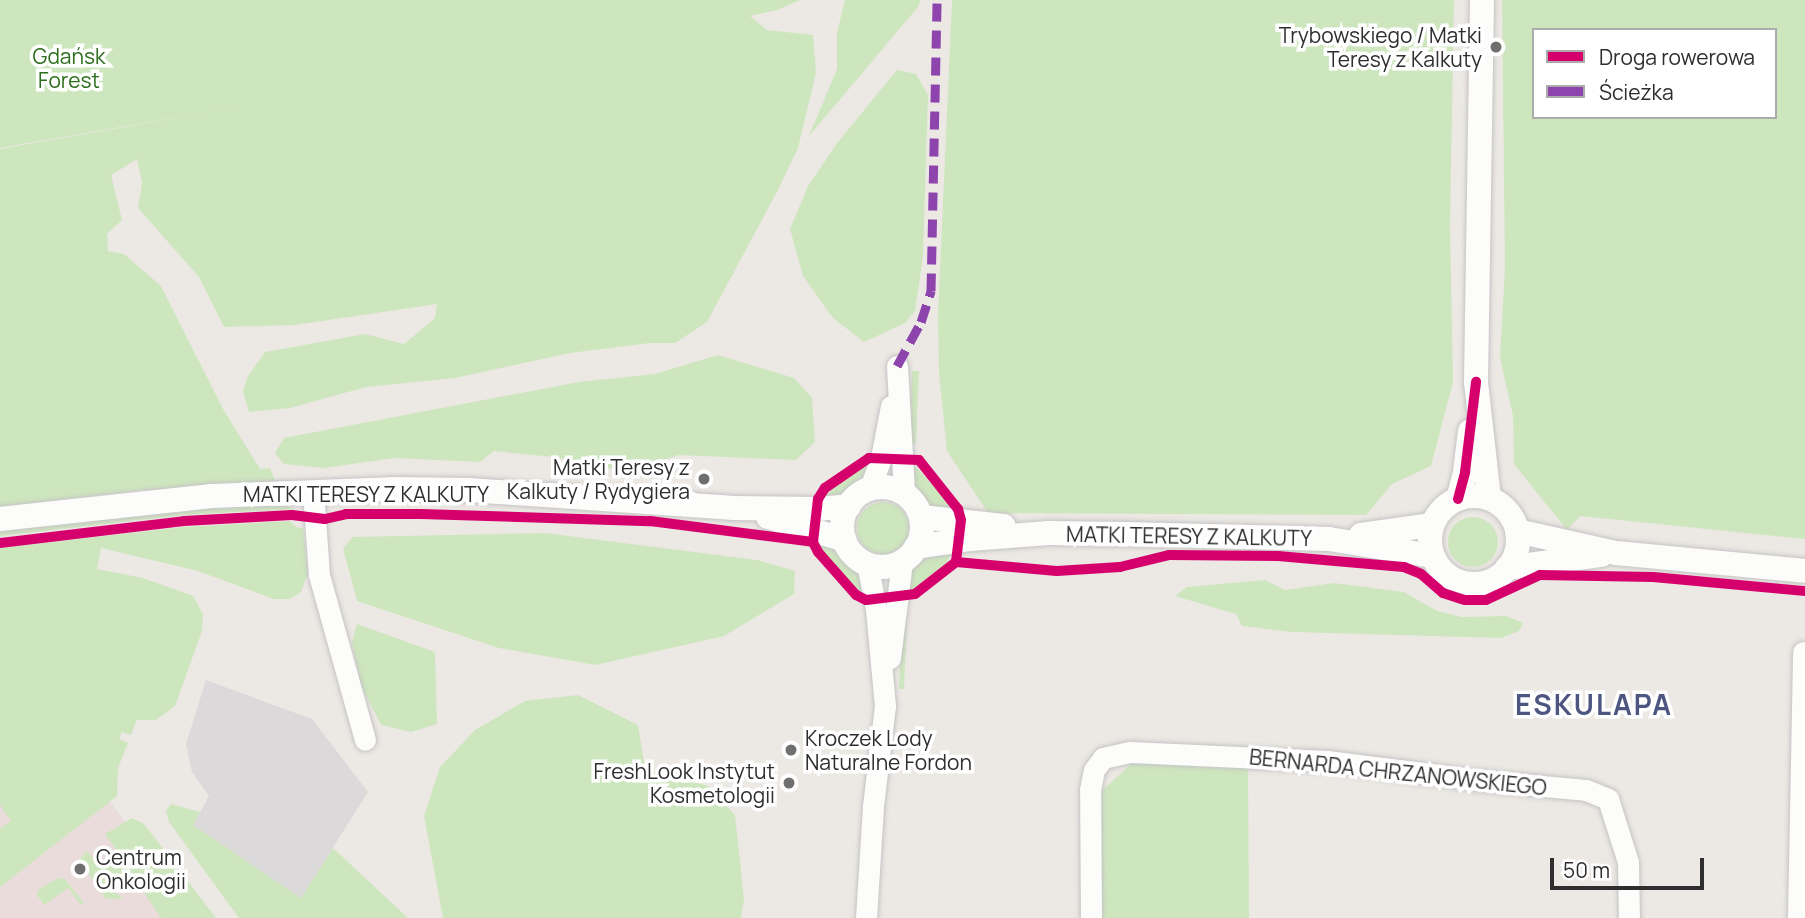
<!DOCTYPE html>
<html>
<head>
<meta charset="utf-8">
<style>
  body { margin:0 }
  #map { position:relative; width:1805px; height:918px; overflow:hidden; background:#ece8e4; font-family:Manrope,sans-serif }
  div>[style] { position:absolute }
  .industrial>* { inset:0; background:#dcd9db }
  .medical>* { inset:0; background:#e9dcdb }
  .green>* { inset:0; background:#cee6be }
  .round { border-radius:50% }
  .roads { filter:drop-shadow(0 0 2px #c5c4c5) drop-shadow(0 0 2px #c5c4c5) }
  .minor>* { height:21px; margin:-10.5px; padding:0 10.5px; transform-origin:10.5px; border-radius:10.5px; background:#fcfcfb }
  .tertiary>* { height:24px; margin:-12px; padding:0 12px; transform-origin:12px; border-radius:12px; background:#fcfcfb }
  .tertiary>.ring { margin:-12px; padding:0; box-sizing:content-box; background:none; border:24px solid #fcfcfb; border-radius:50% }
  .quiet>* { height:9px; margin-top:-4.5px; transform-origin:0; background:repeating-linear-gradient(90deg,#8e44ad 0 18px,transparent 0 27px) }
  .cycleway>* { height:10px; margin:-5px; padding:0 5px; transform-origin:5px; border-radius:5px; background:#d6006c }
  .dots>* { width:19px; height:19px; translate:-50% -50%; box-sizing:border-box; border:4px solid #fff; border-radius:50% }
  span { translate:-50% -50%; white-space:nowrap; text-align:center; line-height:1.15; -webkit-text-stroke:7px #fff; paint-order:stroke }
  .poi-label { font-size:21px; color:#2e2e2e }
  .right { translate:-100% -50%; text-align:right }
  .left { translate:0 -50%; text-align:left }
  .park-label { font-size:21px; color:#2c6e1b }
  .street-label { font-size:21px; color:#2e2e2e }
  .district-label { font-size:28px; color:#4d5680; font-weight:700; letter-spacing:2px }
  .legend { position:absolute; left:1532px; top:28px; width:245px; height:91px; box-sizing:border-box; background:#fff; border:2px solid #ababab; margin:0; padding:9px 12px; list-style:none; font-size:21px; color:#2e2e2e }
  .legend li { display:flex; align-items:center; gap:14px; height:35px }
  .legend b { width:35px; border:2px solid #ababab }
  .scale { position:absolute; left:1550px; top:858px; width:154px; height:32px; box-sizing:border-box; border:4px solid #2e2e2e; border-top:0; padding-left:9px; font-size:21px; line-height:24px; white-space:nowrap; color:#2e2e2e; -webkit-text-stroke:5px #fff; paint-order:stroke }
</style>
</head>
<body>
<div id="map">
  <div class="industrial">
    <div style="clip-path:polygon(206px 680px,312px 719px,368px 792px,301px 898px,193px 825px,209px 796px,192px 772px,186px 744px)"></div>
  </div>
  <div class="medical">
    <div style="clip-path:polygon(0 736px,99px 787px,197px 918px,0 918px)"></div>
  </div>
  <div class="green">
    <div style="clip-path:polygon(0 0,800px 0,777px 10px,750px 16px,767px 30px,813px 35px,816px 73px,798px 148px,778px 190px,707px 322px,675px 343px,650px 343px,570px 353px,455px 378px,366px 387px,290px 408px,249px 412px,243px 391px,248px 376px,265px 352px,365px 334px,404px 344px,435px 318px,437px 304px,295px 325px,224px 327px,199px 277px,138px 208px,142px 183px,137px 159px,111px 175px,122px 220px,107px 234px,108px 251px,124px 254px,161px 286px,223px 409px,260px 469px,270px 468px,275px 481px,142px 490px,0 507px,0 149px,248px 105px,0 148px)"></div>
    <div style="clip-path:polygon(845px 0,921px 0,918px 7px,809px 136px,837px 69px,837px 33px)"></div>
    <div style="clip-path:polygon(952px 0,1454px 0,1450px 225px,1453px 382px,1431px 466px,1392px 484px,1366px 515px,988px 513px,947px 451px,939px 374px,938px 315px)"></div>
    <div style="clip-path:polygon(evenodd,1502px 0,1805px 0,1805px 539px,1580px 516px,1567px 530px,1514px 464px,1513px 416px,1500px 357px,1505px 269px,1502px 0,1534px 30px,1775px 30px,1775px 117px,1534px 117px,1534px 30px)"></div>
    <div style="clip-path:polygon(897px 70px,916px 74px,928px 95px,923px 256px,915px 311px,905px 323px,864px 342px,833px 318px,803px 276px,790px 229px,808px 186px,838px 142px)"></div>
    <div style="clip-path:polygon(718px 355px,794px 378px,812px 398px,815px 442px,796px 460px,679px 455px,626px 472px,554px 457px,494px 451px,480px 462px,395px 458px,324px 468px,284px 464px,275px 453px,284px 438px,579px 382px,655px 374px)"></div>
    <div style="clip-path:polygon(912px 371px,919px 371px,916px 443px,909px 443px)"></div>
    <div style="clip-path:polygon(873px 461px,855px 487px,841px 496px,822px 498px,864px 463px)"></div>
    <div style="clip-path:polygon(911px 465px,918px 469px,954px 509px,931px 507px,925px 501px,911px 478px)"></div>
    <div class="round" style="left:857px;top:502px;width:52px;height:52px"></div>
    <div style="clip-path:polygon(283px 504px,294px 509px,183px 515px,0 536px,0 529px,144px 512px)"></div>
    <div class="round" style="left:1448px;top:517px;width:50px;height:50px"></div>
    <div style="clip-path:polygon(289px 521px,298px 528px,303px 528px,308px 573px,301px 592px,290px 599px,274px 599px,198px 571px,101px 548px,97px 569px,143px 578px,193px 596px,203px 614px,202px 631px,175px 706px,156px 720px,137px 720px,131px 735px,122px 732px,119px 739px,128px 743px,118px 768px,117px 796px,0 887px,0 829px,11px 821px,0 805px,0 548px,184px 527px)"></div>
    <div style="clip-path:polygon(545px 533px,757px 560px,795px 571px,794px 594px,724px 636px,595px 665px,499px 648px,357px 601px,343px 548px,353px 537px)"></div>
    <div style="clip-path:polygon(817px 544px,837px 548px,858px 573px,867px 594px,858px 591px,819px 550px)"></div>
    <div style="clip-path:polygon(954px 549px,943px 569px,914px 590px,902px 593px,906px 576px,925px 557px)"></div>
    <div style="clip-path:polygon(1265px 580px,1285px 590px,1334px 583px,1404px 592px,1437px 611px,1462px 617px,1506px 616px,1523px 623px,1519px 631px,1501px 638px,1293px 632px,1242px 626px,1236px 614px,1175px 596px,1187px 587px)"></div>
    <div style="clip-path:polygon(902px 613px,907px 614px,904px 689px,899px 689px)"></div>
    <div style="clip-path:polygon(357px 624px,435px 652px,437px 724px,411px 732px,381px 725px,361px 686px,352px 642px)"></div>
    <div style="clip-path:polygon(578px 695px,638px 725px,645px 769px,708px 786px,735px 815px,744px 899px,741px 918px,443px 918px,424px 816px,440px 767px,475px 730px,525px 701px)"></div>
    <div style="clip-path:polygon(1136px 759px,1248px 764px,1249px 918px,1096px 918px,1096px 851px,1102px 791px)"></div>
    <div style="clip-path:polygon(171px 804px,200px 812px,193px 825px,301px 898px,333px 848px,408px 918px,239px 918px,169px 822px,166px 811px)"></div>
    <div style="clip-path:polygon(132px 818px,144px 824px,216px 918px,161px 918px,129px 870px,108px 884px,123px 899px,106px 899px,79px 860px,87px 851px,100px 867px,119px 854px,105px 834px)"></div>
    <div style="clip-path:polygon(64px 878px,84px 903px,81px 905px,68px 888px,44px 905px,37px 895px,38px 890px,56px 879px)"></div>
  </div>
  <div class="roads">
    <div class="minor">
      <div style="left:897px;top:366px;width:127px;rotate:86.8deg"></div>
      <div style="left:870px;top:488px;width:32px;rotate:-70deg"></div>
      <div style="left:881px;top:458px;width:53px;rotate:-79.1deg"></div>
      <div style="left:313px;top:491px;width:84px;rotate:85.9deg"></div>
      <div style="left:319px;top:575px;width:171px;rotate:74.4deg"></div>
      <div style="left:890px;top:658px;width:98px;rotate:-82.9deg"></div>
      <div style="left:866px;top:918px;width:112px;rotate:-86.4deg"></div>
      <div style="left:873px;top:806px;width:101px;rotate:-83.2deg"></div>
      <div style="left:885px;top:706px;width:97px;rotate:-95.3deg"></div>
      <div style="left:876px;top:609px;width:47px;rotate:-101.1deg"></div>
      <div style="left:1091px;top:918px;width:128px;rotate:-90.4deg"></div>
      <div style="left:1090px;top:790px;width:20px;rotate:-79deg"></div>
      <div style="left:1094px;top:770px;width:15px;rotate:-53deg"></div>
      <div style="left:1103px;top:758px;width:28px;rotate:-13deg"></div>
      <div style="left:1130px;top:752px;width:197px;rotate:2.6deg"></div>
      <div style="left:1327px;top:761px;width:151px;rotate:7.2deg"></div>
      <div style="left:1477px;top:780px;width:109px;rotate:5.2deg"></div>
      <div style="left:1586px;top:790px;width:24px;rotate:22deg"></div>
      <div style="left:1608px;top:799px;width:66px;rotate:72.4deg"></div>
      <div style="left:1628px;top:862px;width:56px;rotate:89deg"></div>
      <div style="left:1798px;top:918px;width:266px;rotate:-88.9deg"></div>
    </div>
    <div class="tertiary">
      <div style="left:1482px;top:0;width:382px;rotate:90.9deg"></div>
      <div style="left:1476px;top:382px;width:117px;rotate:83.6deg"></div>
      <div class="ring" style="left:842px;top:487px;width:56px;height:56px"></div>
      <div class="ring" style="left:1430px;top:496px;width:64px;height:64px"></div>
      <div style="left:1458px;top:499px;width:28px;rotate:-75deg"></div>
      <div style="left:1465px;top:472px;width:41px;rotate:-83deg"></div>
      <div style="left:768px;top:517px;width:80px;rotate:16.6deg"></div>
      <div style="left:921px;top:517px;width:83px;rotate:6.2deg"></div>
      <div style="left:0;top:519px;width:213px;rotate:-6.2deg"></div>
      <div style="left:212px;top:496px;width:179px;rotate:-2.2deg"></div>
      <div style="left:391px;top:489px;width:78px;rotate:0.7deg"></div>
      <div style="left:469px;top:490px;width:266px;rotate:3.9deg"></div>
      <div style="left:734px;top:508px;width:83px;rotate:0.7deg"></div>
      <div style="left:817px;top:509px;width:32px;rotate:-5deg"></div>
      <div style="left:1517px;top:531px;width:101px;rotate:12.5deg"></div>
      <div style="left:1616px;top:553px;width:190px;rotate:5.4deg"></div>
      <div style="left:1361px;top:535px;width:72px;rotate:-8deg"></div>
      <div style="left:916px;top:547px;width:55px;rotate:-8.4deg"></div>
      <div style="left:970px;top:539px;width:79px;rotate:-4.3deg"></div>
      <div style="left:1049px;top:533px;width:77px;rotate:0.7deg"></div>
      <div style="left:1126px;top:534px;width:203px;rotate:1.4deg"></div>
      <div style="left:1329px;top:539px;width:105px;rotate:9.3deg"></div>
      <div style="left:1507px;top:568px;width:95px;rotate:-7.9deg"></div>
    </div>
  </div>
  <div class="quiet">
    <div style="left:897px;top:366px;width:50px;rotate:-61.4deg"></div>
    <div style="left:921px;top:322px;width:33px;rotate:-72deg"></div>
    <div style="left:931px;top:291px;width:291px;rotate:-88.8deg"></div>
  </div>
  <div class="cycleway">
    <div style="left:869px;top:458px;width:50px;rotate:2.3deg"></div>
    <div style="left:919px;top:460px;width:63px;rotate:51.5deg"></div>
    <div style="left:958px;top:509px;width:11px;rotate:75deg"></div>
    <div style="left:961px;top:520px;width:42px;rotate:96.8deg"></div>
    <div style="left:956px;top:562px;width:52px;rotate:142deg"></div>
    <div style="left:915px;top:594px;width:49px;rotate:173deg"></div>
    <div style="left:866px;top:600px;width:11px;rotate:-153deg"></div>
    <div style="left:856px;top:595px;width:57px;rotate:-131.5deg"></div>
    <div style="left:818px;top:552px;width:11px;rotate:-117deg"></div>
    <div style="left:813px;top:542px;width:43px;rotate:-83.4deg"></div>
    <div style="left:818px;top:499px;width:13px;rotate:-58deg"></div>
    <div style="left:825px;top:488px;width:53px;rotate:-34.3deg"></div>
    <div style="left:1458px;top:499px;width:28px;rotate:-75deg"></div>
    <div style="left:1465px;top:472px;width:91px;rotate:-83deg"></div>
    <div style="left:0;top:543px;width:185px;rotate:-6.8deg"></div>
    <div style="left:184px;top:521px;width:108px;rotate:-3.2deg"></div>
    <div style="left:292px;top:515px;width:33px;rotate:7deg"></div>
    <div style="left:325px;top:519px;width:22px;rotate:-13deg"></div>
    <div style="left:346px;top:514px;width:75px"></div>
    <div style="left:421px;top:514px;width:229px;rotate:1.8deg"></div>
    <div style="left:650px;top:521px;width:164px;rotate:7.3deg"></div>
    <div style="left:956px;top:562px;width:101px;rotate:5.1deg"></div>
    <div style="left:1057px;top:571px;width:63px;rotate:-3.6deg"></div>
    <div style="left:1120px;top:567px;width:50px;rotate:-13.8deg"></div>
    <div style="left:1169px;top:555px;width:109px;rotate:0.5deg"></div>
    <div style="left:1278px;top:556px;width:126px;rotate:5deg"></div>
    <div style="left:1404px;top:567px;width:18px;rotate:22deg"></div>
    <div style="left:1421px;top:574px;width:29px;rotate:41deg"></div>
    <div style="left:1443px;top:593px;width:23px;rotate:18deg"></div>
    <div style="left:1465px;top:600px;width:21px"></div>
    <div style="left:1486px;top:600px;width:60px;rotate:-24.8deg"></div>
    <div style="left:1540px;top:575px;width:113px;rotate:1deg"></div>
    <div style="left:1653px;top:577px;width:153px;rotate:5.3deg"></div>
  </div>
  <div class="dots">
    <div style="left:1496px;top:47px;background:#706f6e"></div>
    <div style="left:704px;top:479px;background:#706f6e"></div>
    <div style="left:791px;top:750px;background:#706f6e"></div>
    <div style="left:789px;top:783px;background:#706f6e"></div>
    <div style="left:80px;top:869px;background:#706f6e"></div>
  </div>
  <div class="poi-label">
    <span class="right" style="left:1482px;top:47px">Trybowskiego / Matki<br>Teresy z Kalkuty</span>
    <span class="right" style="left:690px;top:479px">Matki Teresy z<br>Kalkuty / Rydygiera</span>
    <span class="left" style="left:805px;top:750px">Kroczek Lody<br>Naturalne Fordon</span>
    <span class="right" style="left:775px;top:783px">FreshLook Instytut<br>Kosmetologii</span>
    <span class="left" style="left:96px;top:869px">Centrum<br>Onkologii</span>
  </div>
  <div class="park-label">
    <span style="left:69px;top:68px">Gdańsk<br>Forest</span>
  </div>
  <div class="street-label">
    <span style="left:366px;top:494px">MATKI TERESY Z KALKUTY</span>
    <span style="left:1189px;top:536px;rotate:1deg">MATKI TERESY Z KALKUTY</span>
    <span style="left:1398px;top:772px;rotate:6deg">BERNARDA CHRZANOWSKIEGO</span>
  </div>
  <div class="district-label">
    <span style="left:1594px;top:704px">ESKULAPA</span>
  </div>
  <ul class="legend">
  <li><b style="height:9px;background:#d6006c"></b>Droga rowerowa</li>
  <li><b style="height:9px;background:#8e44ad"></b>Ścieżka</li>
  </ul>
  <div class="scale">50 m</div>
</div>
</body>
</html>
